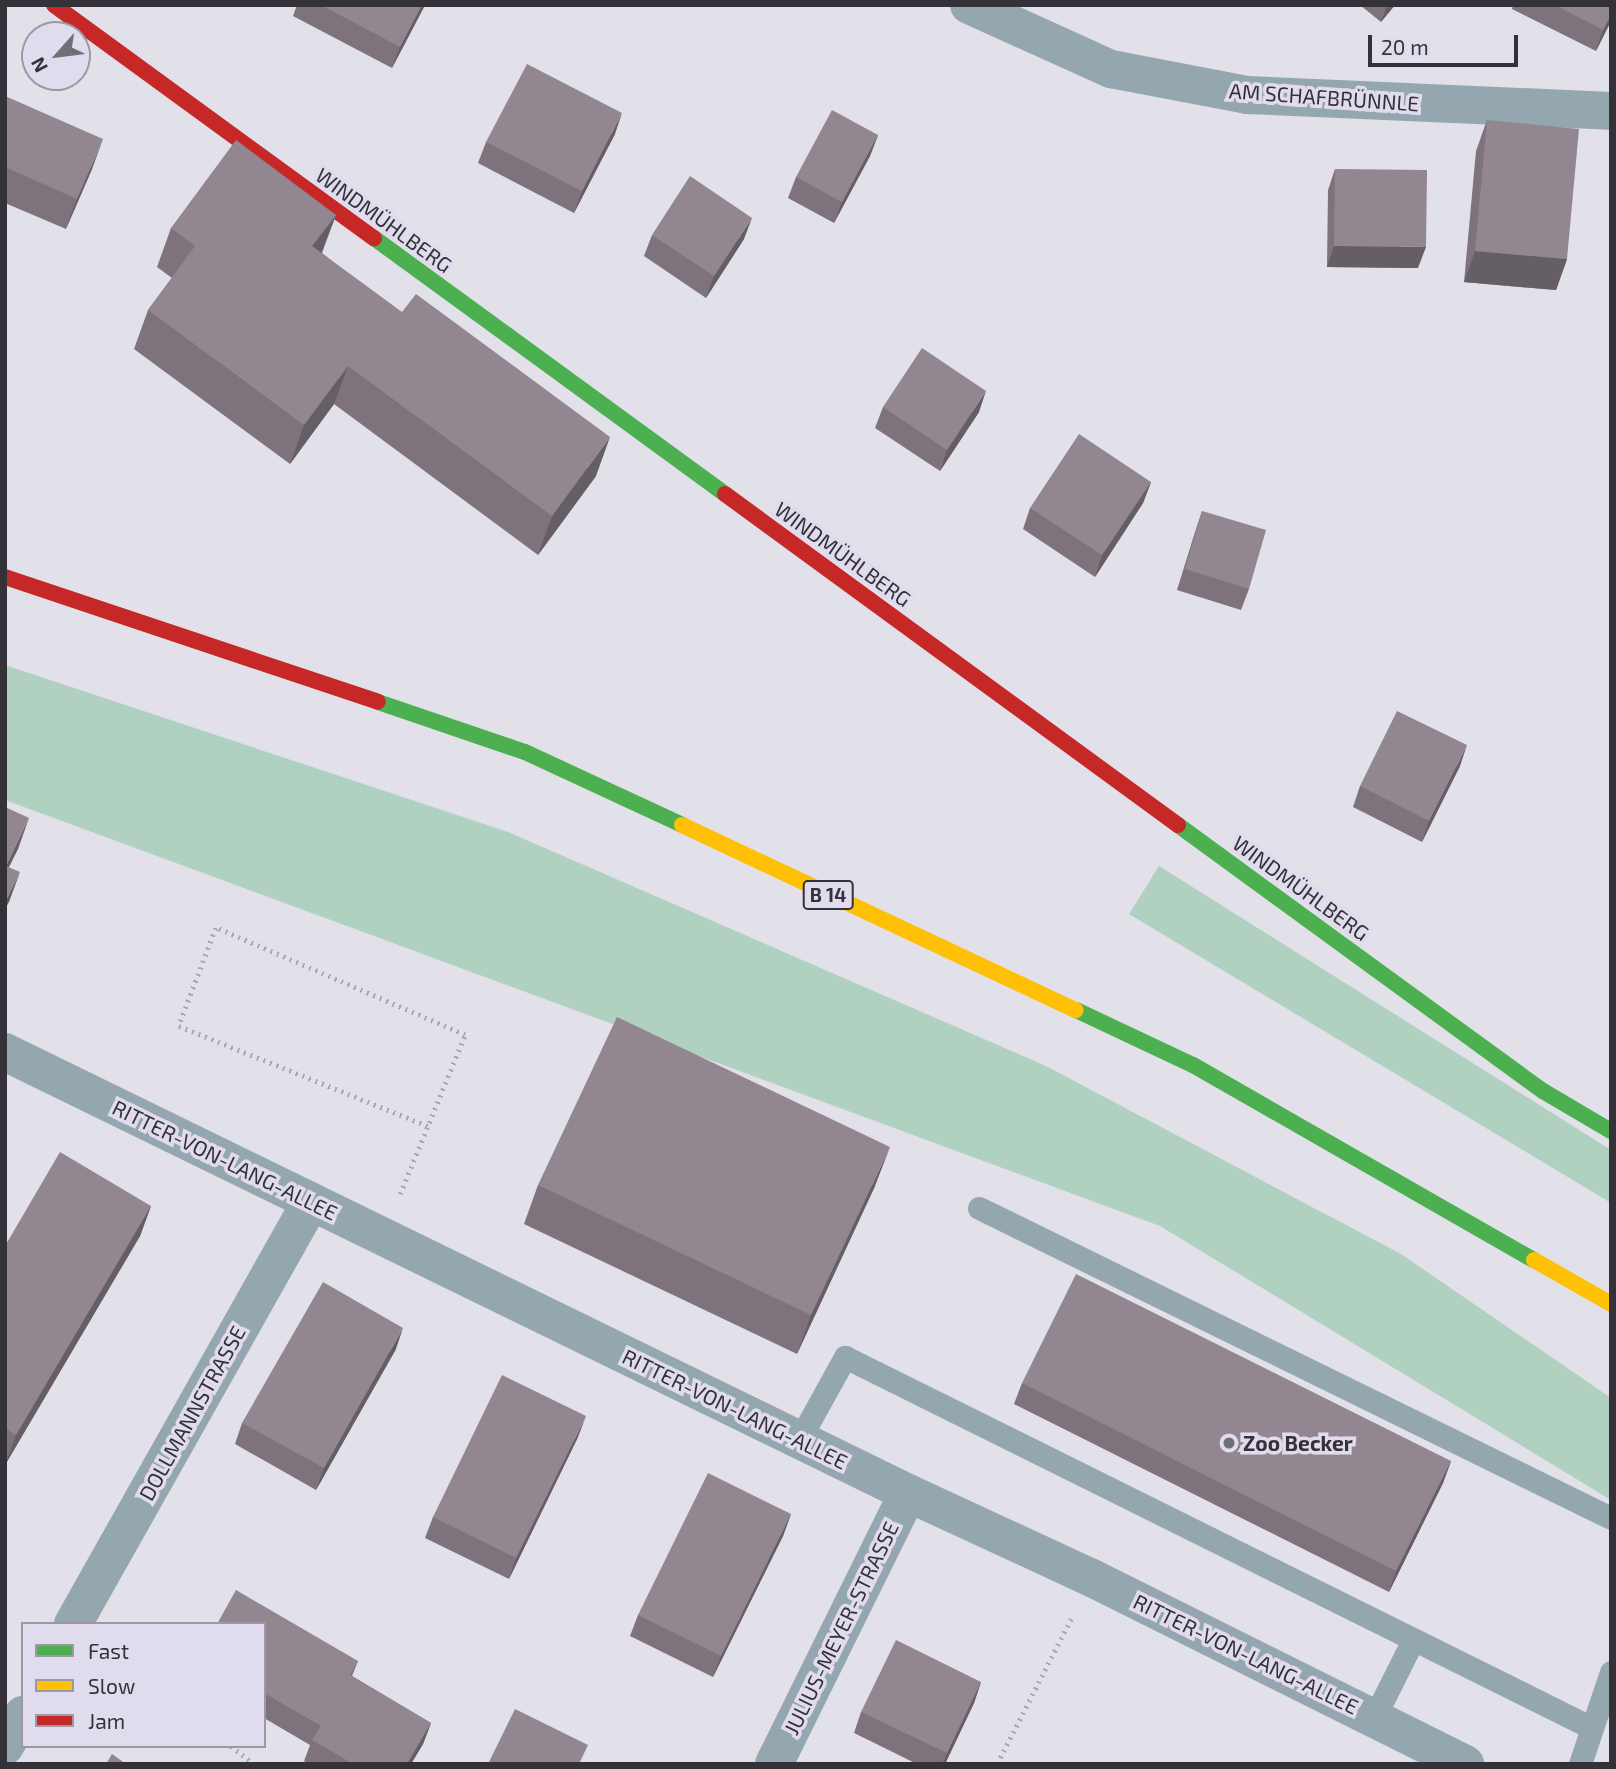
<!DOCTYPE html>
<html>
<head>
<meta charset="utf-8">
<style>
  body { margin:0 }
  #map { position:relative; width:1616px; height:1769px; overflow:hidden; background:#e2e0e9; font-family:"Exo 2",sans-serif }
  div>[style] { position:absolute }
  .green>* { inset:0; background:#b0d1bf }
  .path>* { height:4.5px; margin-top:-2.25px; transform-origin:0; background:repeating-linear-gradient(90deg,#a2adb3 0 2px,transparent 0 7px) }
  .lane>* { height:23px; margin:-11.5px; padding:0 11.5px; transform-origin:11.5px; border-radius:11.5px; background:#95a7ae }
  .street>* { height:38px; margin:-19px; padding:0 19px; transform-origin:19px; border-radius:19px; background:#95a7ae }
  .fast>* { height:16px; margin:-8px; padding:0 8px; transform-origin:8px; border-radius:8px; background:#4caf50 }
  .slow>* { height:16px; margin:-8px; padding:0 8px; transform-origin:8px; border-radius:8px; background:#ffc107 }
  .jam>* { height:16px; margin:-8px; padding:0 8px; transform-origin:8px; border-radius:8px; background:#c62828 }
  .wall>* { inset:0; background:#7e737c }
  .shaded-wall>* { inset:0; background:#665e65 }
  .building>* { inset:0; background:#928690 }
  .dots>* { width:19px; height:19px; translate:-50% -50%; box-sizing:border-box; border:4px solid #e1dced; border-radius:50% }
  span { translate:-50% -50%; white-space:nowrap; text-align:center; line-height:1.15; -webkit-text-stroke:7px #e1dced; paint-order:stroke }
  .shield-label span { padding:2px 5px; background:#e1dced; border:2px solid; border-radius:5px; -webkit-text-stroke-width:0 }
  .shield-label { font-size:19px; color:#343238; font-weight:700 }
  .street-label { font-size:21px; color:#343238 }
  .poi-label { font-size:21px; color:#343238; font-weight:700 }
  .left { translate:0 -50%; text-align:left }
  .frame { position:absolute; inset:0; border:7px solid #343238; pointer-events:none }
  .legend { position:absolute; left:21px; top:1622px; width:245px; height:126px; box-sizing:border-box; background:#e1dced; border:2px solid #9c98a5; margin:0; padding:9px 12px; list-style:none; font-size:21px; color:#343238 }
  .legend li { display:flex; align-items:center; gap:14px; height:35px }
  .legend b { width:35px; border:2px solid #9c98a5 }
  .north { position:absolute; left:21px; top:21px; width:70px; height:70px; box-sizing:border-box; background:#e1dced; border:2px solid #9c98a5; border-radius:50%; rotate:242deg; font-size:19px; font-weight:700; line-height:28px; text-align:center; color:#343238 }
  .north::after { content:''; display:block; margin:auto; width:24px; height:32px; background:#716f76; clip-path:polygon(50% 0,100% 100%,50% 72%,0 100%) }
  .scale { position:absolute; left:1368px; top:35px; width:150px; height:32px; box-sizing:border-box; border:4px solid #343238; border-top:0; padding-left:9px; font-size:21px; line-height:24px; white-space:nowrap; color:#343238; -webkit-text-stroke:5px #e1dced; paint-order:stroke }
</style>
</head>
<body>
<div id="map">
  <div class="green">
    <div style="clip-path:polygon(5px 665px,508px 832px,1046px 1066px,1401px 1254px,1611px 1398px,1611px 1500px,1160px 1226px,5px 800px)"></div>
    <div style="clip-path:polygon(1159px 866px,1611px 1150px,1611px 1203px,1129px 914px)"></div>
  </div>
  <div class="path">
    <div style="left:400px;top:1194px;width:172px;rotate:-67.8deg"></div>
    <div style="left:465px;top:1035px;width:271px;rotate:-156.7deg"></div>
    <div style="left:216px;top:928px;width:105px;rotate:110.7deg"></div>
    <div style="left:179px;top:1026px;width:268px;rotate:21.9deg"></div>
    <div style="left:231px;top:1746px;width:29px;rotate:38deg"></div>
    <div style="left:997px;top:1764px;width:163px;rotate:-63deg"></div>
  </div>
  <div class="lane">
    <div style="left:979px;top:1208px;width:704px;rotate:26.13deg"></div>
    <div style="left:799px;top:1440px;width:95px;rotate:-61deg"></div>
    <div style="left:845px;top:1357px;width:834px;rotate:26.41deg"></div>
    <div style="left:1374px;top:1718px;width:87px;rotate:-63.4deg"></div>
    <div style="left:1580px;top:1764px;width:97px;rotate:-71.4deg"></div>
  </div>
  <div class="street">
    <div style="left:969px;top:5px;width:156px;rotate:24.3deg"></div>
    <div style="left:1111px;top:69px;width:138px;rotate:10.8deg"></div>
    <div style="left:1247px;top:95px;width:364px;rotate:2.5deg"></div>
    <div style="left:5px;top:1052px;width:1005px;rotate:26.03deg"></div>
    <div style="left:908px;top:1493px;width:203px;rotate:24.8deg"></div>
    <div style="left:1092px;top:1578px;width:417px;rotate:26.5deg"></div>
    <div style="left:73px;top:1624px;width:485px;rotate:-60.6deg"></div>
    <div style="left:5px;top:1746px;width:36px;rotate:-60deg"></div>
    <div style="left:774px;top:1764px;width:302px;rotate:-63.7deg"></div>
  </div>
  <div class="fast">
    <div style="left:374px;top:238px;width:434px;rotate:36.1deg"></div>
    <div style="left:378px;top:702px;width:155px;rotate:18.8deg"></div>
    <div style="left:525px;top:752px;width:173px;rotate:24.9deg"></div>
    <div style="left:1178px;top:825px;width:452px;rotate:36.1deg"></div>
    <div style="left:1543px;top:1091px;width:79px;rotate:30.5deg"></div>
    <div style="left:1076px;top:1010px;width:129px;rotate:25.2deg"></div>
    <div style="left:1193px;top:1065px;width:393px;rotate:29.8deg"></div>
  </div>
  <div class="slow">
    <div style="left:682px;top:825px;width:435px;rotate:25.2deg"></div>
    <div style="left:1534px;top:1260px;width:89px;rotate:29.7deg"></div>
  </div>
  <div class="jam">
    <div style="left:54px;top:5px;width:396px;rotate:36.1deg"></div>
    <div style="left:725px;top:494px;width:561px;rotate:36.16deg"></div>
    <div style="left:5px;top:577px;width:393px;rotate:18.5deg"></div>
  </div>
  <div class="wall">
    <div style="clip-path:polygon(297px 5px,425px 5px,392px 68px,293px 16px)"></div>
    <div style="clip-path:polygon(1360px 5px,1395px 5px,1381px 22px)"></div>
    <div style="clip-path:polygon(1513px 5px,1611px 5px,1611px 21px,1596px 51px,1512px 9px)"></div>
    <div style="clip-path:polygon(5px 96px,92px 169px,66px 229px,5px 203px)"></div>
    <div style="clip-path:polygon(1487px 120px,1567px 259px,1556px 290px,1464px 282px,1476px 151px)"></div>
    <div style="clip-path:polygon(615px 134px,574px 213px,478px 163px,486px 142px)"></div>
    <div style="clip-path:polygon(878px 135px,870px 156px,834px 223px,788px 198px,796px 177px)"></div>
    <div style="clip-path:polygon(1335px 169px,1418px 268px,1327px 267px,1328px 190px)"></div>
    <div style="clip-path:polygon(336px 215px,322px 253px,596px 476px,538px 555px,334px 404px,290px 464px,134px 349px,148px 310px,172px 278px,157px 267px,171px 228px)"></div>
    <div style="clip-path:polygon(652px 235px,744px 239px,706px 298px,644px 256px)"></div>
    <div style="clip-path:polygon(883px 407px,979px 412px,940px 471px,875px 428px)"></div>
    <div style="clip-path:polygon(1151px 482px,1143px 503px,1095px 577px,1023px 529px,1030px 508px)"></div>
    <div style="clip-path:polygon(1202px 511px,1249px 589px,1241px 610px,1177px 590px,1195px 532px)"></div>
    <div style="clip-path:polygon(1460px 766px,1422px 842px,1353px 807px,1360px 786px)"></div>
    <div style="clip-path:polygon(538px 1185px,875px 1186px,797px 1354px,524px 1224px)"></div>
    <div style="clip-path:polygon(151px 1206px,140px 1236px,5px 1465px,5px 1246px)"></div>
    <div style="clip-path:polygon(396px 1349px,316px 1490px,235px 1444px,242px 1423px)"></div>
    <div style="clip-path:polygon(1022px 1383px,1451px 1461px,1443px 1483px,1389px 1592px,1014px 1404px)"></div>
    <div style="clip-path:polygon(578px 1437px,509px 1579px,425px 1538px,433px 1517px)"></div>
    <div style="clip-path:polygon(791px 1514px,783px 1536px,713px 1677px,630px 1636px,638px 1615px)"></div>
    <div style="clip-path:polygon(264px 1624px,358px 1661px,352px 1676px,431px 1723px,423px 1744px,411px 1764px,309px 1764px,304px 1761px,310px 1745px,264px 1718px)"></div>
    <div style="clip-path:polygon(981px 1682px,974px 1703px,945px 1764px,917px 1764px,854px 1733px,861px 1712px)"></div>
  </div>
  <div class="shaded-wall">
    <div style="clip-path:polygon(422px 5px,425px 5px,392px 68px,400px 47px)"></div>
    <div style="clip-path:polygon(1387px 5px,1395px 5px,1381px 22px)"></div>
    <div style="clip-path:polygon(1611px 15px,1611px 21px,1596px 51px,1603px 30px)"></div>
    <div style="clip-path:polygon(622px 113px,615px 134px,574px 213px,582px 191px)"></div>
    <div style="clip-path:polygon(878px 135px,870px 156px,834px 223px,842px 202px)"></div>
    <div style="clip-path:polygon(103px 139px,92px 169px,66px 229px,77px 199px)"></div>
    <div style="clip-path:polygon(336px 215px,321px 253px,312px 246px)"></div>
    <div style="clip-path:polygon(752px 218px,744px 239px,706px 298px,714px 276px)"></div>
    <div style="clip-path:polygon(1334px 246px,1426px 247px,1418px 268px,1327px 267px)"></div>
    <div style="clip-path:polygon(1475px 251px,1567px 259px,1556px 290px,1464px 282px)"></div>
    <div style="clip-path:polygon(348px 366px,334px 404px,290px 464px,304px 425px)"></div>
    <div style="clip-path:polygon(986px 391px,979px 412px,940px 471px,947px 450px)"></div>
    <div style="clip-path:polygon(610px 437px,596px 476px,538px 555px,552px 516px)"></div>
    <div style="clip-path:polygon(1151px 482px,1143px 503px,1095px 577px,1102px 555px)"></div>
    <div style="clip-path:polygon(1467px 745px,1460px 766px,1422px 842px,1429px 821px)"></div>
    <div style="clip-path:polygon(29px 818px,18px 849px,5px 875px,5px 868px)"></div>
    <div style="clip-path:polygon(20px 872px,9px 902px,5px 909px,5px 902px)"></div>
    <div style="clip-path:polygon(890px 1147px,875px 1186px,797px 1354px,811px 1315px)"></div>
    <div style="clip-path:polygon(151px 1206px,140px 1236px,5px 1465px,16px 1435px)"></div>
    <div style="clip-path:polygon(403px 1328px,396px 1349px,316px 1490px,324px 1468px)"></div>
    <div style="clip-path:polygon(586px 1416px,578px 1437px,509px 1579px,516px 1558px)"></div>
    <div style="clip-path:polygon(1451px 1461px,1443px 1483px,1389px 1592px,1396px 1571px)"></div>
    <div style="clip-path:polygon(791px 1514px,783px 1536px,713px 1677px,721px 1656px)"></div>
    <div style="clip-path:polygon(981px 1682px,974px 1703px,945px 1764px,943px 1764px,947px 1753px)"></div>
    <div style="clip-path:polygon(431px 1723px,423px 1744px,411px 1764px,407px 1764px)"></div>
  </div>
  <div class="building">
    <div style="clip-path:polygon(321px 5px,422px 5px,400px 47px)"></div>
    <div style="clip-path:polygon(1555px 5px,1611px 5px,1611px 15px,1603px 30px)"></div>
    <div style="clip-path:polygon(527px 64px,622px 113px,582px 191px,486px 142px)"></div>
    <div style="clip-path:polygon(5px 96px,103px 139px,77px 199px,5px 167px)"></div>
    <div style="clip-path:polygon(832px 110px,878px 135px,842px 202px,796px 177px)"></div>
    <div style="clip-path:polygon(1487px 120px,1579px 129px,1567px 259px,1475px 251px)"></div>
    <div style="clip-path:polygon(236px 140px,336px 215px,312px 246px,402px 312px,416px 294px,610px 437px,552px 516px,348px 366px,304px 425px,148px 310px,195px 246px,171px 228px)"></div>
    <div style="clip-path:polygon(1335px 169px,1427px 170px,1426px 247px,1334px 246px)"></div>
    <div style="clip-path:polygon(690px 176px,752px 218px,714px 276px,652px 235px)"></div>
    <div style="clip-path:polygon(922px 348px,986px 391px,947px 450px,883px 407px)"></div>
    <div style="clip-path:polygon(1079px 434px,1151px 482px,1102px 555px,1030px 508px)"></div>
    <div style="clip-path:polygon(1202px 511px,1266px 530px,1249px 589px,1185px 569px)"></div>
    <div style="clip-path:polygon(1397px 711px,1467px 745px,1429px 821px,1360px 786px)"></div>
    <div style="clip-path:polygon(5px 807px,29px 818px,6px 866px,20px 872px,5px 902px)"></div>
    <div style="clip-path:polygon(617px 1017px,890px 1147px,811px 1315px,538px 1185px)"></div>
    <div style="clip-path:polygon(60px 1152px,151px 1206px,16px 1435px,5px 1428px,5px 1246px)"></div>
    <div style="clip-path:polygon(1076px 1274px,1451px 1461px,1396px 1571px,1022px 1383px)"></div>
    <div style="clip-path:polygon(323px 1282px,403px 1328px,324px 1468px,242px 1423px)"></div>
    <div style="clip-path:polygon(502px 1375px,586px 1416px,516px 1558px,433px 1517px)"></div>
    <div style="clip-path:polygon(708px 1473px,791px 1514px,721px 1656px,638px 1615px)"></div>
    <div style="clip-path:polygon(236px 1590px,358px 1661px,350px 1675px,431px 1723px,407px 1764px,353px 1764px,312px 1740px,321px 1726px,264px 1693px,264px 1624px,217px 1624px)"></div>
    <div style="clip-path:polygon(896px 1640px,981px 1682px,947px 1753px,861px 1712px)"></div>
    <div style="clip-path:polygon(515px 1709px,588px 1745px,579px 1764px,488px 1764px)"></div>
    <div style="clip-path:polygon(112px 1754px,126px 1764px,106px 1764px)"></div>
  </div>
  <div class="dots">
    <div style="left:1229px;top:1443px;background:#716f76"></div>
  </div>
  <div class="shield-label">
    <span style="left:828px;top:895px">B 14</span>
  </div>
  <div class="street-label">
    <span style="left:1324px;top:97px;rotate:4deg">AM SCHAFBRÜNNLE</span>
    <span style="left:384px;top:220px;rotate:36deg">WINDMÜHLBERG</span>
    <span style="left:843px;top:554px;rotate:36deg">WINDMÜHLBERG</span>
    <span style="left:1301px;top:888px;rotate:36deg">WINDMÜHLBERG</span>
    <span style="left:225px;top:1160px;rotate:26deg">RITTER-VON-LANG-ALLEE</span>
    <span style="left:735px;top:1409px;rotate:26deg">RITTER-VON-LANG-ALLEE</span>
    <span style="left:192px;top:1413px;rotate:-61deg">DOLLMANNSTRASSE</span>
    <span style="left:841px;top:1628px;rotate:-64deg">JULIUS-MEYER-STRASSE</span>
    <span style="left:1246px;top:1654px;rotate:26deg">RITTER-VON-LANG-ALLEE</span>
  </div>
  <div class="poi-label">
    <span class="left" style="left:1243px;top:1443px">Zoo Becker</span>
  </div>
  <div class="frame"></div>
  <ul class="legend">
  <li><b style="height:9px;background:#4caf50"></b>Fast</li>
  <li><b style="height:9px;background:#ffc107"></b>Slow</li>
  <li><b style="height:9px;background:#c62828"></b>Jam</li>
  </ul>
  <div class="north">N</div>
  <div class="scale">20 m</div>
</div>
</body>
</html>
